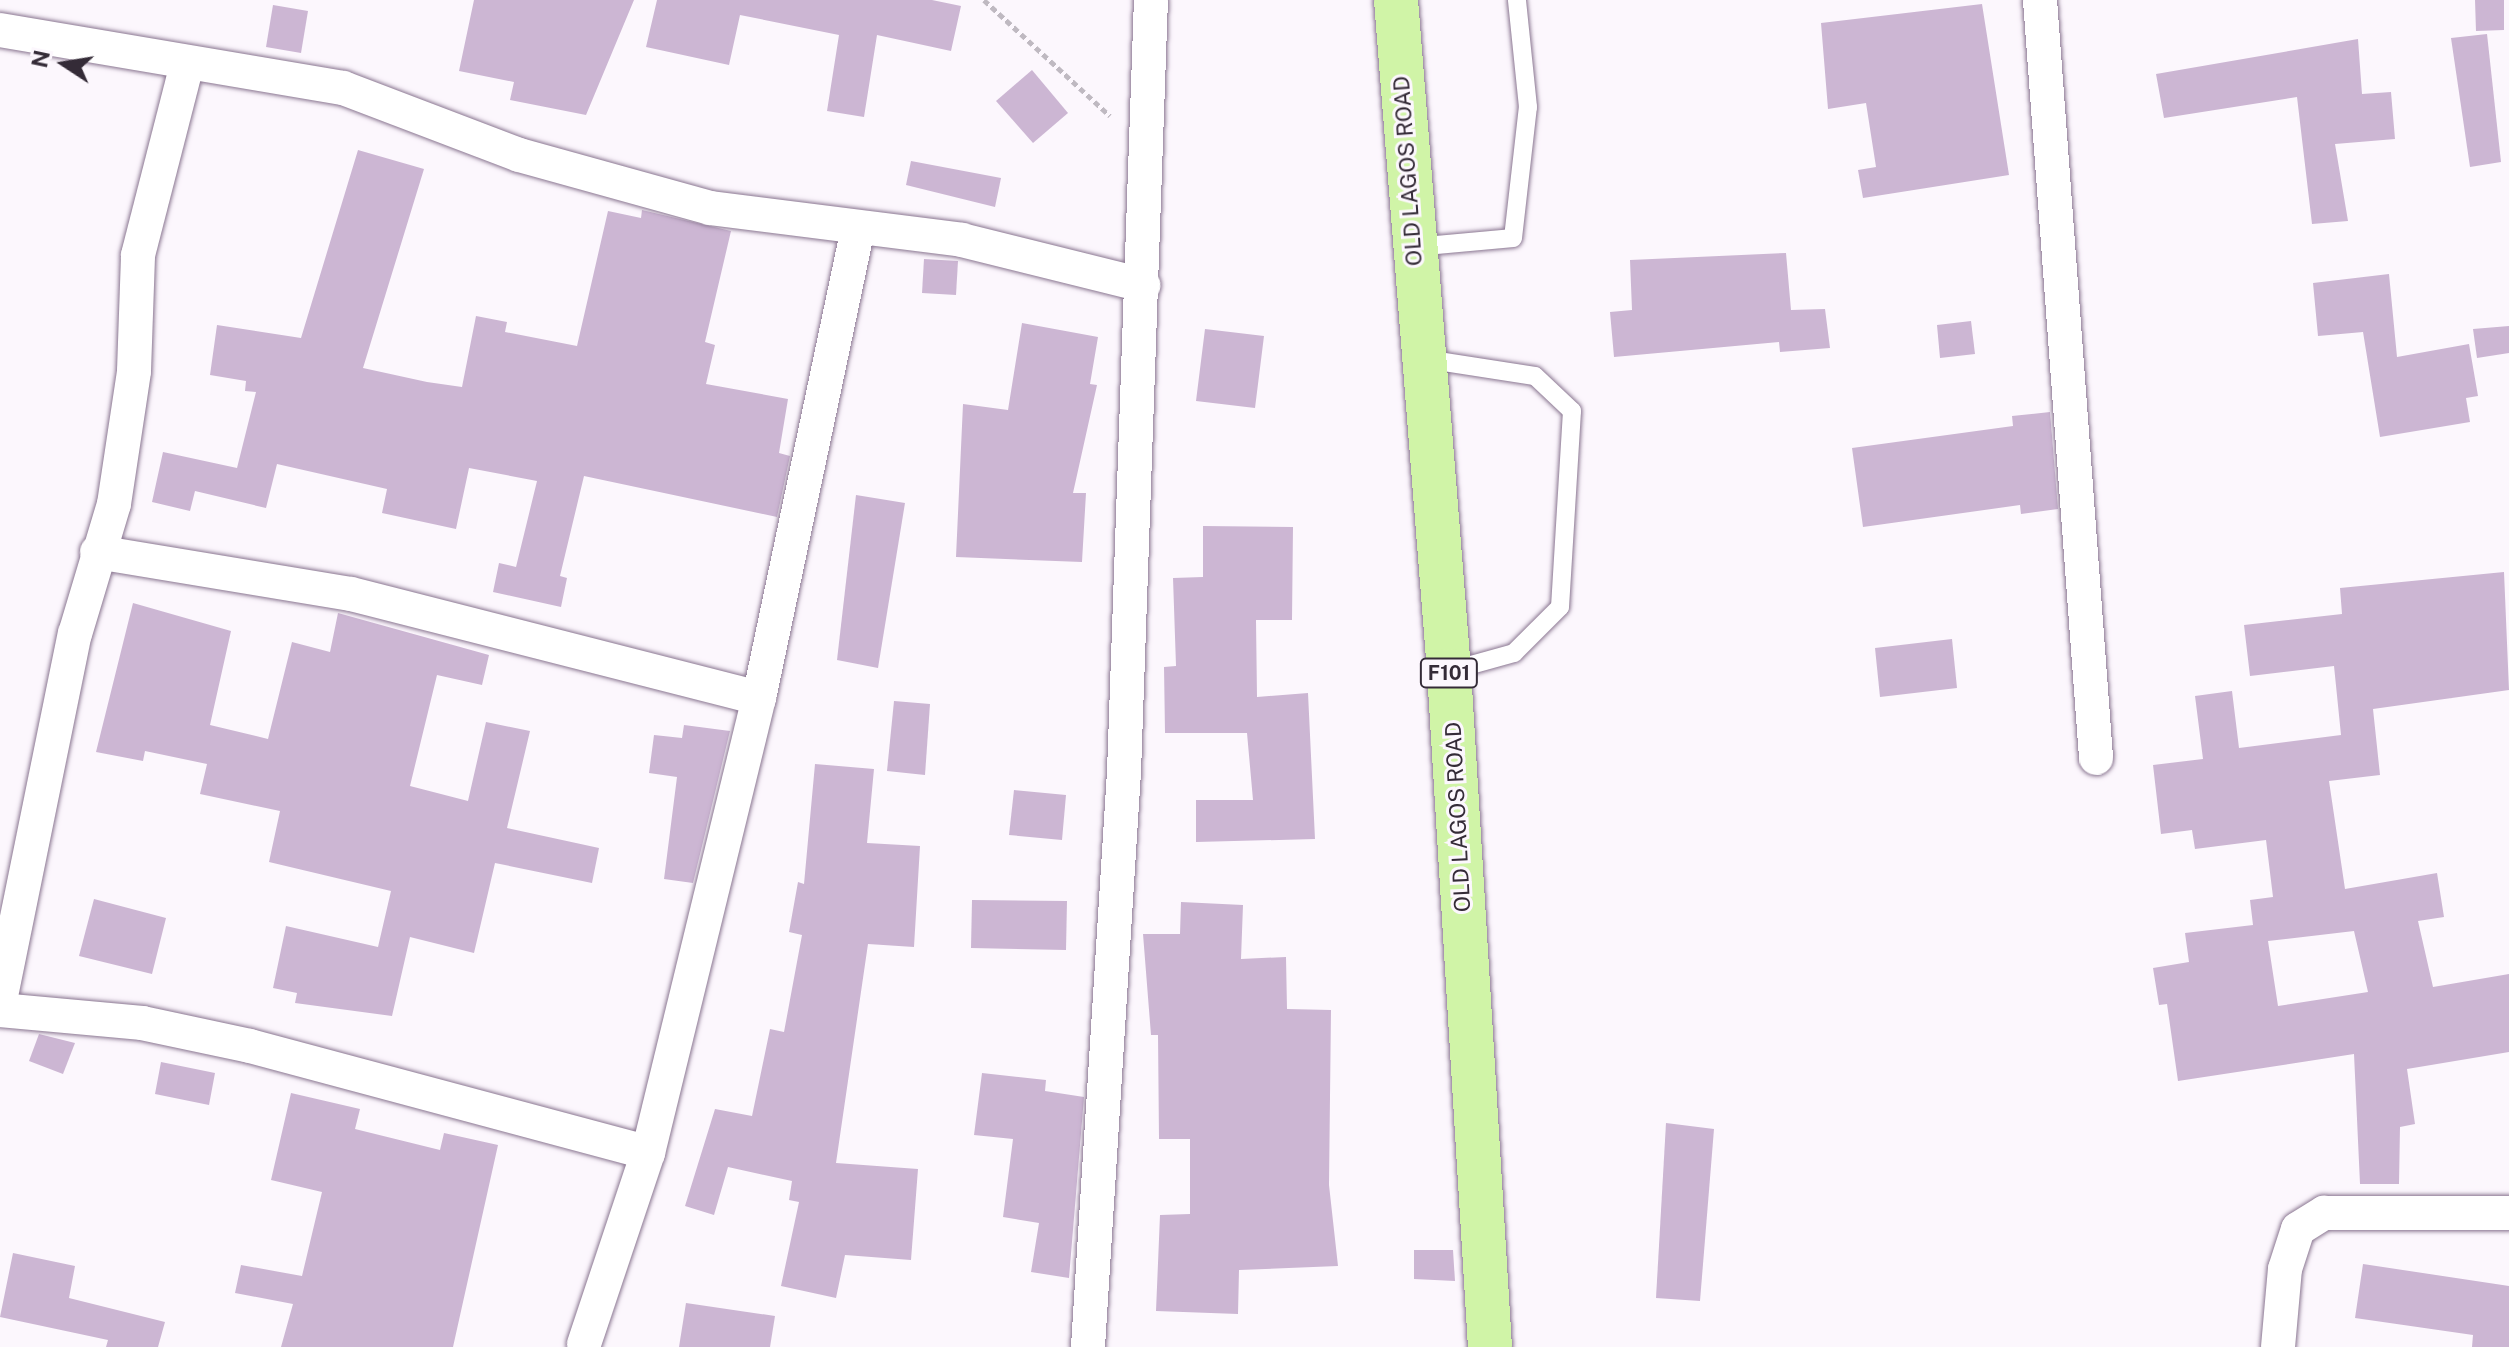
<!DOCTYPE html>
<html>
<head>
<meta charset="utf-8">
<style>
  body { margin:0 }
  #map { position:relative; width:2509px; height:1347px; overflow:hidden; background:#fcf7fd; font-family:"Public Sans",sans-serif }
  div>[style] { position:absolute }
  .building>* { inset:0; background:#ccb6d3 }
  .path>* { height:5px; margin-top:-2.5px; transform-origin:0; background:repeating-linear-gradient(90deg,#bfb9c1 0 6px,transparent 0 10px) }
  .roads { filter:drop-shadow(0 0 2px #8a7691) drop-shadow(0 0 2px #8a7691) }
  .lane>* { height:18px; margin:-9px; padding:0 9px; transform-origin:9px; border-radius:9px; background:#fff }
  .street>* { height:34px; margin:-17px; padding:0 17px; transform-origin:17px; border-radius:17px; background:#fff }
  .primary>* { height:44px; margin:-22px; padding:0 22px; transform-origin:22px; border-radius:22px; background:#d0f4a7 }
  span { translate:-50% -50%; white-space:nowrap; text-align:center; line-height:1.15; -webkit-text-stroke:6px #fcf7fd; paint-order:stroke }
  .shield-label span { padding:2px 6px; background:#fcf7fd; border:2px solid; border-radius:6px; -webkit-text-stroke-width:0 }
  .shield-label { font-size:20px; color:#342b37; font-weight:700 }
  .street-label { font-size:22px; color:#342b37 }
  .north { position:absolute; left:24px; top:24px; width:80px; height:80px; -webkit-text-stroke:6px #fcf7fd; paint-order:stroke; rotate:282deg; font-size:22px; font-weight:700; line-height:32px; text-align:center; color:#342b37 }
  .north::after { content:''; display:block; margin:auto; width:28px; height:36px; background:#342b37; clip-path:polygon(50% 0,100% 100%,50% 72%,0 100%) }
</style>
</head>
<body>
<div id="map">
  <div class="building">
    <div style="clip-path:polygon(474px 0,634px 0,586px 115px,510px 100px,514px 82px,459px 71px)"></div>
    <div style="clip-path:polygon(657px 0,932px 0,961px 6px,951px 51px,877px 35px,864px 117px,827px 111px,839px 35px,740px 15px,729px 65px,646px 47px)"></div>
    <div style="clip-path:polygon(2475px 0,2504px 0,2504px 30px,2476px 31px)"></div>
    <div style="clip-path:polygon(1982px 4px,2009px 175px,1863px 198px,1858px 170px,1876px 167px,1866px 103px,1828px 109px,1821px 23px)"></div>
    <div style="clip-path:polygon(273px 5px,308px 11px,301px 53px,266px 47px)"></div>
    <div style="clip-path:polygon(2487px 34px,2501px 162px,2470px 167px,2451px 38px)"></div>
    <div style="clip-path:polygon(2358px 39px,2362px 94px,2391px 92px,2395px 139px,2335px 144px,2348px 221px,2312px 224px,2297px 97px,2164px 118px,2156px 74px)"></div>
    <div style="clip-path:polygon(1032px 70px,1068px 113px,1033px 143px,996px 101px)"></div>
    <div style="clip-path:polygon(358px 150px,424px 169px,363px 368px,427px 382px,462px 387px,476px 316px,507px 322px,505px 332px,577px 346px,608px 211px,641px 218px,642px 210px,731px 231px,705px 342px,715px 345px,706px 384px,788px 399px,779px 453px,790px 456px,777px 517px,584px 476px,560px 576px,567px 578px,561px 607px,493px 592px,499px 563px,516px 567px,537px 481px,469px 468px,456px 529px,382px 513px,387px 489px,277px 464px,266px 508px,195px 491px,190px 511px,152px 502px,163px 452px,237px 468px,256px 392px,245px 391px,246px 381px,210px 375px,217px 325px,301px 338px)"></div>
    <div style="clip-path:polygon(911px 161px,1001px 178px,995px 207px,906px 185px)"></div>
    <div style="clip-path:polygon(1786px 253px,1791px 310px,1825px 309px,1830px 348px,1780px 352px,1779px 342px,1614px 357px,1610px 312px,1632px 310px,1630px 260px)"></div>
    <div style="clip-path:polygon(924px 259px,958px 261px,956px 295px,922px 293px)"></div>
    <div style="clip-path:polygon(2389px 274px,2397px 357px,2469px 344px,2478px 396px,2466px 398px,2470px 422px,2380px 437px,2363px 332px,2318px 336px,2313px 283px)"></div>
    <div style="clip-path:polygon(1971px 321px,1975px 354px,1940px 358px,1937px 325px)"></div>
    <div style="clip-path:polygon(1022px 323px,1098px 337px,1090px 384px,1097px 385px,1073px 493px,1086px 493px,1082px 562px,956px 557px,963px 404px,1008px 410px)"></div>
    <div style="clip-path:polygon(2509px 326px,2509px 353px,2477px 358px,2473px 329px)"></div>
    <div style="clip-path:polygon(1205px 329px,1264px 336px,1255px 408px,1196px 401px)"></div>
    <div style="clip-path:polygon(2050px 412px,2058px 509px,2021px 514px,2020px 505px,1863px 527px,1852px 448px,2013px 426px,2012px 416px)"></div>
    <div style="clip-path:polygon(856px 495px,905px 503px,878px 668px,837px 660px)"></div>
    <div style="clip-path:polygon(1203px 526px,1293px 527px,1292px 620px,1256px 620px,1257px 697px,1308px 693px,1315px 839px,1196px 842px,1196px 800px,1253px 800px,1247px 733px,1165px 733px,1164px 667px,1176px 666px,1173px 578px,1203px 577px)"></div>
    <div style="clip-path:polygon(evenodd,2504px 572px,2509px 690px,2373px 709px,2380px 775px,2329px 781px,2345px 889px,2437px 873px,2444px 917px,2418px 921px,2433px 987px,2509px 974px,2509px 1052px,2407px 1069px,2415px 1124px,2400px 1127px,2399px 1184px,2360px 1184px,2354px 1054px,2178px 1081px,2167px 1004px,2159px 1005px,2153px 968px,2189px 962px,2185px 933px,2253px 925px,2250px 900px,2273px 897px,2266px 840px,2195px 849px,2192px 830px,2161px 834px,2153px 765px,2203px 759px,2195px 696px,2232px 691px,2239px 748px,2341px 735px,2334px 666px,2250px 676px,2244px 625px,2342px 614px,2340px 588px,2504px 572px,2354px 931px,2368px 992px,2278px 1006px,2268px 941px,2354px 931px)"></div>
    <div style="clip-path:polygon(133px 603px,231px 631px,210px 725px,268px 739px,292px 642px,330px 652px,338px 613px,489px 655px,482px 685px,437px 675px,410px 786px,468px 801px,486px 722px,530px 731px,507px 828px,599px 848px,592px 883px,495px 863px,474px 953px,410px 937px,392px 1016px,295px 1003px,297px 993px,273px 988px,286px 926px,378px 947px,391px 891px,269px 862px,280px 811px,200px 794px,207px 764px,145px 751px,143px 761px,96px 752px)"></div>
    <div style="clip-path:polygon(1952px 639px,1957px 688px,1880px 697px,1875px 648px)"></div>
    <div style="clip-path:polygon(894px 701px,930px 704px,925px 775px,887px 771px)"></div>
    <div style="clip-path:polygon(684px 725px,730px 731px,693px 883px,664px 879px,677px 777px,649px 773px,654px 735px,682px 738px)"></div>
    <div style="clip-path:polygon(815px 764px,874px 769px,867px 843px,920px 846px,914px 947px,868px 944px,836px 1163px,918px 1169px,911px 1260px,845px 1255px,836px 1298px,781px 1286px,799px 1202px,789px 1200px,792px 1181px,728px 1167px,714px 1215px,685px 1206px,715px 1109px,752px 1116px,770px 1029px,784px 1032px,802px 935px,789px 932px,798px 882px,804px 884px)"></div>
    <div style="clip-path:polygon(1014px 790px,1066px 795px,1062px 840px,1009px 835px)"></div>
    <div style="clip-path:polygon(94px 899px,166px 918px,152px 974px,79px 956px)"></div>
    <div style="clip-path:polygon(972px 900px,1067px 901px,1066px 950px,971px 948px)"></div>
    <div style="clip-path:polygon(1181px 902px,1243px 905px,1241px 959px,1286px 957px,1287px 1009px,1331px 1010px,1329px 1185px,1338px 1266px,1239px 1270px,1238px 1314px,1156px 1311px,1160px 1215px,1190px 1214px,1190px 1139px,1159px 1139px,1158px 1035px,1151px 1035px,1143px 934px,1180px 934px)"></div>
    <div style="clip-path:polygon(39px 1034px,75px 1043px,63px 1074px,29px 1061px)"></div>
    <div style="clip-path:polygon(161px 1062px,215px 1073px,209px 1105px,155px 1094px)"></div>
    <div style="clip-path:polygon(982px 1073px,1046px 1080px,1045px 1091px,1084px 1097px,1069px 1278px,1031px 1272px,1039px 1223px,1003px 1217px,1013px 1139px,974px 1135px)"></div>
    <div style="clip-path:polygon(291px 1093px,360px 1109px,355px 1129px,440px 1150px,444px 1133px,498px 1145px,453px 1347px,281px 1347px,293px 1304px,235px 1293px,241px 1265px,302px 1276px,322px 1192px,271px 1180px)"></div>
    <div style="clip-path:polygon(1666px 1123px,1714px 1129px,1700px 1301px,1656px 1298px)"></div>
    <div style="clip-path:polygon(1414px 1250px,1453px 1250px,1455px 1281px,1414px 1279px)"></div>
    <div style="clip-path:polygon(13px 1253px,75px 1266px,69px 1298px,165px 1322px,158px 1347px,106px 1347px,108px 1340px,0 1317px)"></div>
    <div style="clip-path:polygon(2363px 1264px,2509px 1286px,2509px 1347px,2472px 1347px,2473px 1335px,2355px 1318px)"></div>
    <div style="clip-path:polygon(686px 1303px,775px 1316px,770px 1347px,679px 1347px)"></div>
  </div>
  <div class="path">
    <div style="left:984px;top:0;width:171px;rotate:42.6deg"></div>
  </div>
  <div class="roads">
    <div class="lane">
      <div style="left:1415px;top:247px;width:98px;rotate:-5.2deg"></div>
      <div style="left:1513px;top:238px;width:132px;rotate:-83.5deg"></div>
      <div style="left:1528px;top:107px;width:108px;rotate:-95.9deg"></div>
      <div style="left:1425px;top:359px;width:111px;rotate:8.8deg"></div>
      <div style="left:1535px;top:376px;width:51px;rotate:43.4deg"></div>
      <div style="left:1572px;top:411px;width:196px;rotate:93.5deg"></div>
      <div style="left:1560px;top:607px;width:65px;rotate:135deg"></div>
      <div style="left:1514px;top:653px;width:67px;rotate:164.5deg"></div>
    </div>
    <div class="street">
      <div style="left:2040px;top:0;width:760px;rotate:85.77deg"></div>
      <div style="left:0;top:30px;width:348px;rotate:9.6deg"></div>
      <div style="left:343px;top:88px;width:188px;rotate:20.8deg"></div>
      <div style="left:519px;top:155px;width:198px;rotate:15.5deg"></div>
      <div style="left:710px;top:208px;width:254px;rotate:7.2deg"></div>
      <div style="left:962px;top:240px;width:187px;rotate:14deg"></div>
      <div style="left:97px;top:552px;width:257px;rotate:9.4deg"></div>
      <div style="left:351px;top:594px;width:421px;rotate:14.3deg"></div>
      <div style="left:0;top:1001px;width:375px;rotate:-78.5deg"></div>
      <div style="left:75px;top:634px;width:136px;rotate:-73.3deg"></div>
      <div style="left:114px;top:504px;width:134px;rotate:-81.4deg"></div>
      <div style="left:134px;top:371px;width:116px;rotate:-88deg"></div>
      <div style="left:138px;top:255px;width:197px;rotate:-75.6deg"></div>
      <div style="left:0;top:1010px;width:143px;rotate:5.2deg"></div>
      <div style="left:142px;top:1023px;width:110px;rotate:12deg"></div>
      <div style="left:250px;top:1046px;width:412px;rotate:15deg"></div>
      <div style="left:584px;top:1344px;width:201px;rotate:-71.5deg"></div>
      <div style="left:648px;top:1153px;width:468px;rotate:-76.3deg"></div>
      <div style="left:759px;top:698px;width:481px;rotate:-78.1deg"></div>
      <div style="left:1088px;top:1347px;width:576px;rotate:-86.42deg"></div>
      <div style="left:1124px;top:772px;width:772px;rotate:-88deg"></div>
      <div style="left:2278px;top:1347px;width:78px;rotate:-84.9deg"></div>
      <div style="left:2285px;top:1269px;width:42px;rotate:-72deg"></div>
      <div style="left:2298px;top:1229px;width:31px;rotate:-32deg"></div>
      <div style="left:2324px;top:1213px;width:185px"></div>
    </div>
    <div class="primary">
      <div style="left:1396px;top:0;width:673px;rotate:85.48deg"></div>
      <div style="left:1449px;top:671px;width:677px;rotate:86.53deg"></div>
    </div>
  </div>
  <div class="shield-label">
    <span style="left:1449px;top:673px">F101</span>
  </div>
  <div class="street-label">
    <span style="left:1408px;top:171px;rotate:-94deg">OLD LAGOS ROAD</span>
    <span style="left:1458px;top:817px;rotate:-93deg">OLD LAGOS ROAD</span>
  </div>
  <div class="north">N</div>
</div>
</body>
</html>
